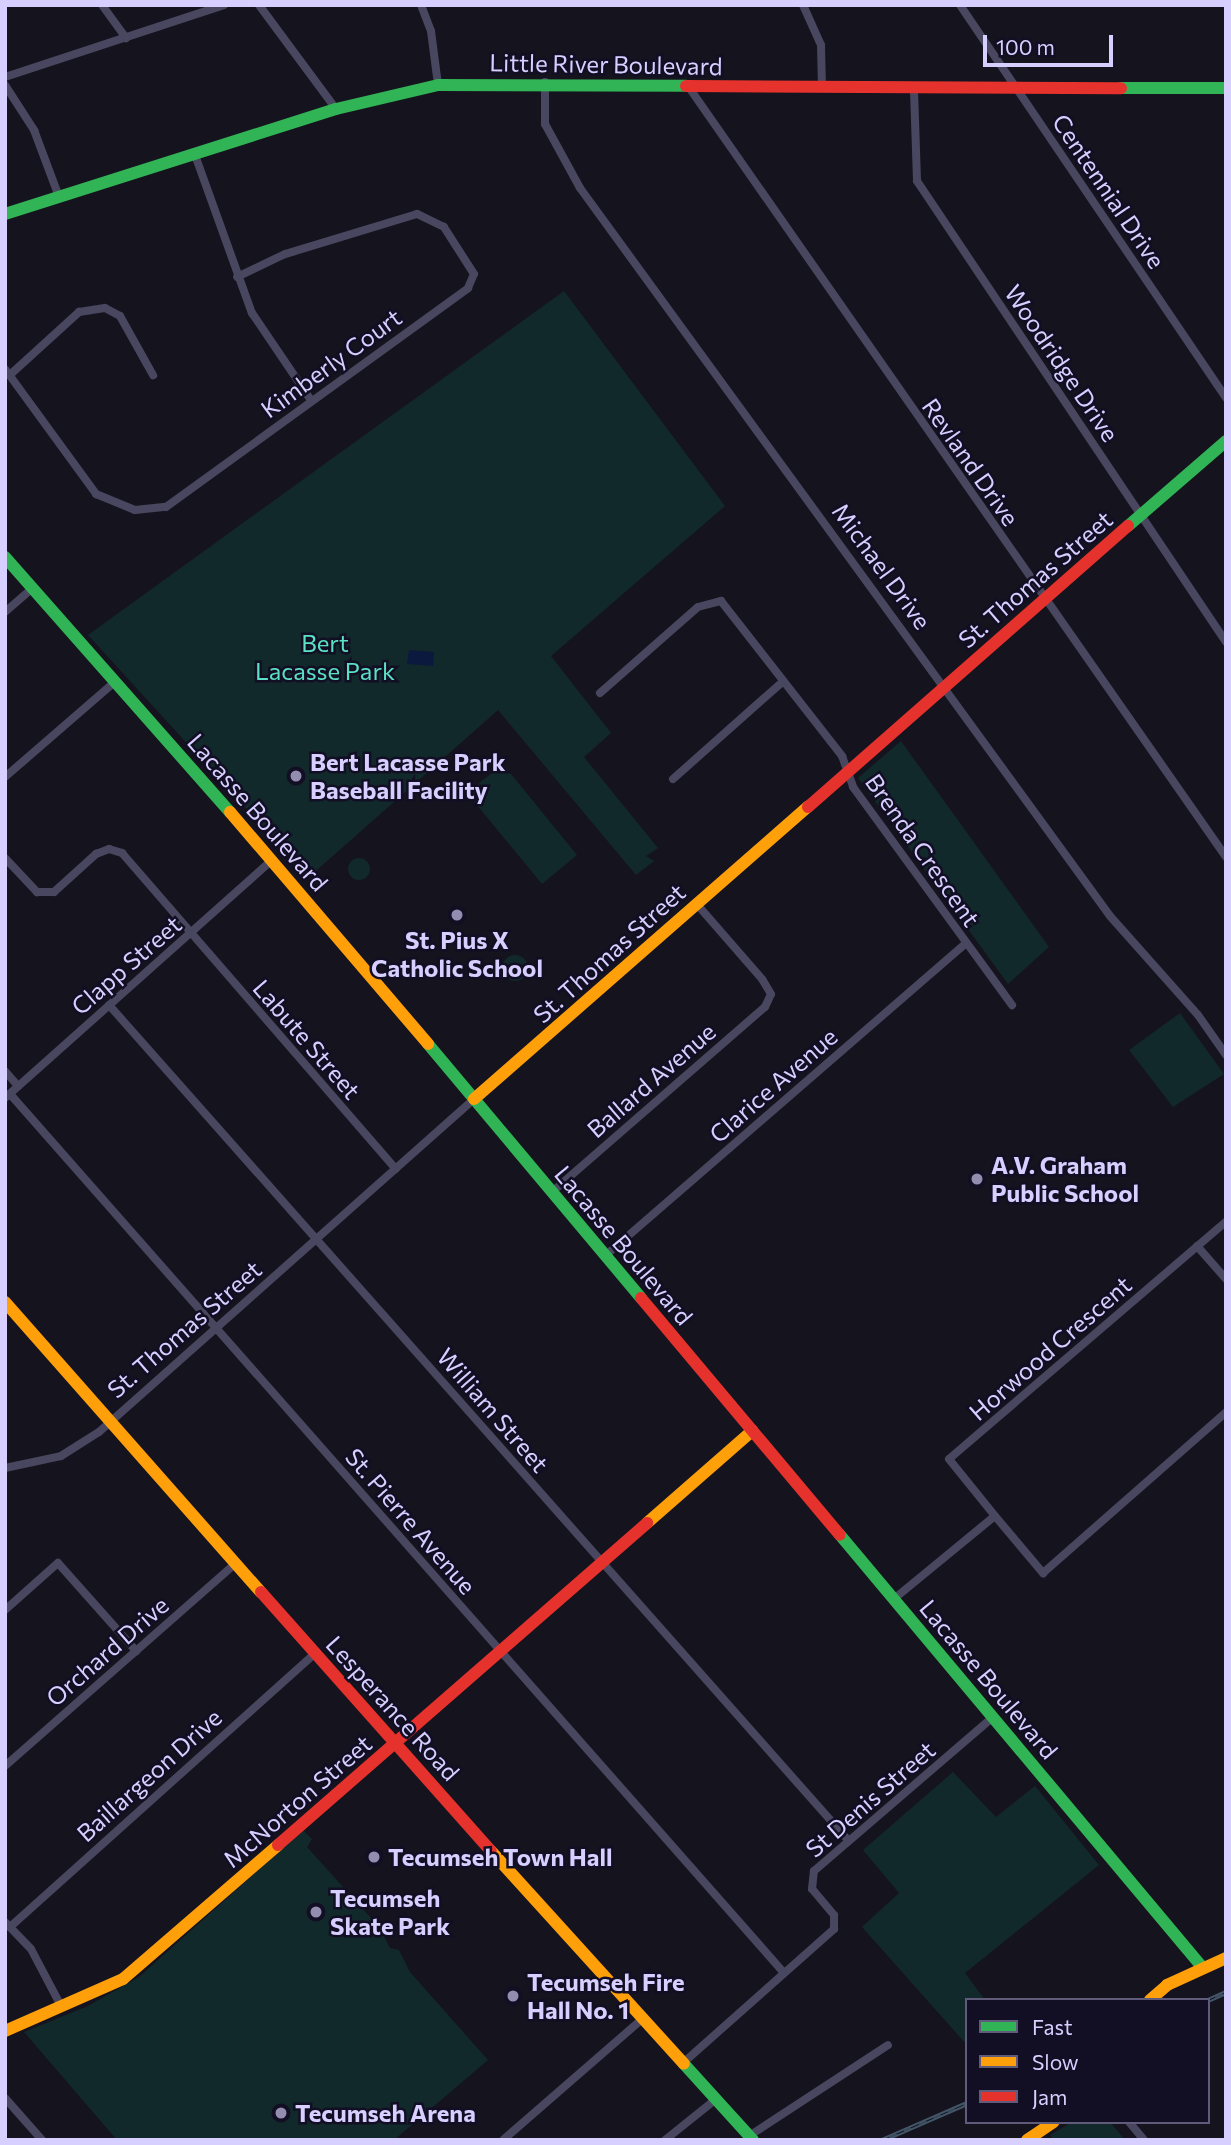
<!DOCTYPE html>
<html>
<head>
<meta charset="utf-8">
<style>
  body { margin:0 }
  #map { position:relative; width:1231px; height:2145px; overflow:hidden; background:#15131e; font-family:Commissioner,sans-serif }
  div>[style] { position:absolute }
  .green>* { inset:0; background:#12292b }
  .round { border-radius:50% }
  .water>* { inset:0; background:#0a193d }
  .street>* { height:8px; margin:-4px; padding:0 4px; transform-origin:4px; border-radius:4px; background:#49475f }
  .fast>* { height:12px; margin:-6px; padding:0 6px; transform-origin:6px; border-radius:6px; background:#30b455 }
  .slow>* { height:12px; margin:-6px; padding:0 6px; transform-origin:6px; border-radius:6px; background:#ff9f0a }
  .jam>* { height:12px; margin:-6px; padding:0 6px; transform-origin:6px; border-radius:6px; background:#e5322d }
  .rail>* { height:5px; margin-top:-2.5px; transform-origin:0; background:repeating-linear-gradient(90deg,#120e23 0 8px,#425668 0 16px); box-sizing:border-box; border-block:2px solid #425668 }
  .dots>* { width:19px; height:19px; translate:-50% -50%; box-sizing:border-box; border:4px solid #120e23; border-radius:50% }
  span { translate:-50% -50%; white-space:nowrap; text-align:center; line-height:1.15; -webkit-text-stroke:5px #120e23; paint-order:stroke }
  .street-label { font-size:24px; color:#d7cfff }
  .park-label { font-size:24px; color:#5ae0c5 }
  .poi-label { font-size:24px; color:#d7cfff; font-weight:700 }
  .left { translate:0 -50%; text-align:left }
  .frame { position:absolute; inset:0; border:7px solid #d7cfff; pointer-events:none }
  .legend { position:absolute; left:965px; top:1998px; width:245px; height:126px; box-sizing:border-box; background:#120e23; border:2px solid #615b7b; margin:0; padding:9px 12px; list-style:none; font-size:21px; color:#d7cfff }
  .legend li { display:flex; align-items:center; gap:14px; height:35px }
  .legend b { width:35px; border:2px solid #615b7b }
  .scale { position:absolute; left:983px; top:35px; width:130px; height:32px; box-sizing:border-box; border:4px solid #d7cfff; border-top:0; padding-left:9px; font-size:21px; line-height:24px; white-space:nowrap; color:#d7cfff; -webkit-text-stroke:5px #120e23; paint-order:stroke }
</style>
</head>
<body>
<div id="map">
  <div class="green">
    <div style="clip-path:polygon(564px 291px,725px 506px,551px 656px,611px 733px,584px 757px,658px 848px,646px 856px,654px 861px,636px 875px,498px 710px,309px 877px,88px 635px)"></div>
    <div style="clip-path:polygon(901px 741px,1049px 947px,1008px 984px,858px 778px)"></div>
    <div style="clip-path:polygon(503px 764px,577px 855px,542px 884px,467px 793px)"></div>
    <div class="round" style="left:348px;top:858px;width:22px;height:22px"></div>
    <div class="round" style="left:502px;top:955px;width:26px;height:26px"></div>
    <div style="clip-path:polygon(1180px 1013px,1224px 1074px,1173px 1107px,1129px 1050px)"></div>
    <div style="clip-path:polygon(953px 1772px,996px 1817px,1035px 1786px,1099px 1865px,965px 1973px,985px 2000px,967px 2000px,967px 2045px,862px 1927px,899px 1893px,863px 1850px)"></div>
    <div style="clip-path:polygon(303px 1830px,312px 1839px,307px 1847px,380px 1928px,390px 1948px,399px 1950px,410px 1972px,488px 2060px,394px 2140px,117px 2140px,24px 2032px,88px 2006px,139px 1977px)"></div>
    <div style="clip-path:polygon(1072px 2122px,1110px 2122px,1125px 2140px,1053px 2140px,1050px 2135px)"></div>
  </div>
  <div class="water">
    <div style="clip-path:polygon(409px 650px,434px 652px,433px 666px,407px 664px)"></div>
  </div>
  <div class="street">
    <div style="left:102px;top:5px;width:41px;rotate:54deg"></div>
    <div style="left:259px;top:5px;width:129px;rotate:53.5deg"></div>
    <div style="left:421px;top:5px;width:28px;rotate:69deg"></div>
    <div style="left:431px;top:31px;width:54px;rotate:82.6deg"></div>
    <div style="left:803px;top:5px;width:44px;rotate:65.8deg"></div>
    <div style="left:821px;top:45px;width:43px;rotate:88.7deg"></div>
    <div style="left:960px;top:5px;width:475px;rotate:55.9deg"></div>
    <div style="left:5px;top:77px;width:231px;rotate:-18.2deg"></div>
    <div style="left:545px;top:82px;width:42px;rotate:90deg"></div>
    <div style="left:545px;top:124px;width:73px;rotate:61.3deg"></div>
    <div style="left:580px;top:188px;width:900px;rotate:53.94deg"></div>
    <div style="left:1110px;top:916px;width:132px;rotate:48.4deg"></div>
    <div style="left:1198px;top:1015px;width:49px;rotate:55deg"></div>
    <div style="left:5px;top:85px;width:54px;rotate:57.2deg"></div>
    <div style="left:34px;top:130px;width:72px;rotate:69.5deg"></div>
    <div style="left:688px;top:86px;width:940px;rotate:55.09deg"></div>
    <div style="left:914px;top:90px;width:91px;rotate:88.1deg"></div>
    <div style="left:917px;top:181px;width:555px;rotate:56.17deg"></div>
    <div style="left:195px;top:155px;width:168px;rotate:70.2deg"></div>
    <div style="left:252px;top:313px;width:105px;rotate:55.9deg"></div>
    <div style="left:5px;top:369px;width:155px;rotate:53.9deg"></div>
    <div style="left:96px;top:494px;width:42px;rotate:22.3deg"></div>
    <div style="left:135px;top:510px;width:31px;rotate:-6deg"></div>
    <div style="left:166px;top:507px;width:373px;rotate:-35.9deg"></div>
    <div style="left:468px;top:288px;width:15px;rotate:-67deg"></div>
    <div style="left:474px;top:274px;width:56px;rotate:-122.6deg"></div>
    <div style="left:444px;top:227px;width:30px;rotate:-154deg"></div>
    <div style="left:417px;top:214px;width:138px;rotate:163.1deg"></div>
    <div style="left:285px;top:254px;width:53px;rotate:154.4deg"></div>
    <div style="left:12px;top:373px;width:91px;rotate:-42.3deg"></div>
    <div style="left:79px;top:312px;width:26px;rotate:-9deg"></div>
    <div style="left:105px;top:308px;width:17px;rotate:28deg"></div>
    <div style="left:120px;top:316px;width:68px;rotate:60.8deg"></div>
    <div style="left:5px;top:612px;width:37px;rotate:-41deg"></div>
    <div style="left:600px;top:693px;width:130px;rotate:-41.3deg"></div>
    <div style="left:698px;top:607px;width:24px;rotate:-15deg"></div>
    <div style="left:721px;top:601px;width:197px;rotate:52deg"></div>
    <div style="left:842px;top:756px;width:33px;rotate:70deg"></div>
    <div style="left:853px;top:787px;width:270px;rotate:53.9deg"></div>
    <div style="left:5px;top:777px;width:147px;rotate:-40.9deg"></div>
    <div style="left:673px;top:779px;width:144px;rotate:-41.6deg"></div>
    <div style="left:5px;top:858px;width:47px;rotate:46.7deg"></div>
    <div style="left:37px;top:892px;width:17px"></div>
    <div style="left:54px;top:892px;width:57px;rotate:-42.1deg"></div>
    <div style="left:96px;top:854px;width:14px;rotate:-21deg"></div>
    <div style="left:109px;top:849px;width:14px;rotate:17deg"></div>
    <div style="left:122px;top:853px;width:418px;rotate:49.1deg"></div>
    <div style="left:109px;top:1005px;width:1116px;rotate:48.49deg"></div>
    <div style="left:5px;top:1071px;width:20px;rotate:49deg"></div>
    <div style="left:10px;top:1094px;width:1171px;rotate:48.63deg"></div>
    <div style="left:5px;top:1098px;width:358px;rotate:-41.7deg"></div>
    <div style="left:552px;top:1192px;width:282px;rotate:-41deg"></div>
    <div style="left:765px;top:1007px;width:14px;rotate:-65deg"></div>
    <div style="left:771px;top:994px;width:17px;rotate:-121deg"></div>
    <div style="left:762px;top:979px;width:101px;rotate:-131deg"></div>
    <div style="left:1197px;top:1246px;width:44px;rotate:48.7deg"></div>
    <div style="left:606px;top:1255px;width:475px;rotate:-40.9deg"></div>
    <div style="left:5px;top:1468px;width:57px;rotate:-12.1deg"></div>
    <div style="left:61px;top:1456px;width:45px;rotate:-32.3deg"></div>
    <div style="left:99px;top:1432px;width:502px;rotate:-41.61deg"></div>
    <div style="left:995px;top:1516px;width:75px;rotate:49.9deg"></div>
    <div style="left:1043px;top:1573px;width:244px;rotate:-41.3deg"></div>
    <div style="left:895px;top:1598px;width:129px;rotate:-39.4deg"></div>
    <div style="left:995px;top:1516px;width:73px;rotate:-128.9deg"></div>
    <div style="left:949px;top:1459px;width:365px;rotate:-40.6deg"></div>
    <div style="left:5px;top:1610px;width:71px;rotate:-41.6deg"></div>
    <div style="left:58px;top:1563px;width:118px;rotate:48.4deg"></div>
    <div style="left:5px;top:1766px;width:306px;rotate:-41.3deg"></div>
    <div style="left:5px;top:1922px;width:37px;rotate:46deg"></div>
    <div style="left:31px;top:1949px;width:64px;rotate:62.2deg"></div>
    <div style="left:10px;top:1927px;width:410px;rotate:-41.9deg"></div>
    <div style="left:683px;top:2063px;width:202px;rotate:-41.6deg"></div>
    <div style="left:834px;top:1929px;width:14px;rotate:-90deg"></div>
    <div style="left:834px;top:1915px;width:34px;rotate:-130deg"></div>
    <div style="left:812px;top:1889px;width:18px;rotate:-84deg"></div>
    <div style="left:814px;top:1871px;width:236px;rotate:-40.7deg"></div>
    <div style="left:5px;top:2098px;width:56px;rotate:48.6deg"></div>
    <div style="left:1129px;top:2122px;width:23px;rotate:50deg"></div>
    <div style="left:749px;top:2136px;width:166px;rotate:-33.2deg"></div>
    <div style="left:503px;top:2140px;width:184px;rotate:-41deg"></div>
    <div style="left:665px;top:2140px;width:65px;rotate:-38.8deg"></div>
  </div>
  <div class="fast">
    <div style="left:1121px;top:88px;width:105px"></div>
    <div style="left:5px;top:214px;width:347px;rotate:-17.6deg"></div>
    <div style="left:336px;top:109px;width:105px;rotate:-13.2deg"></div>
    <div style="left:438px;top:85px;width:248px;rotate:0.2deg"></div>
    <div style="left:1128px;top:526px;width:130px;rotate:-40.9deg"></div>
    <div style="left:5px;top:557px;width:340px;rotate:48.6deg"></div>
    <div style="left:428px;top:1044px;width:331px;rotate:50deg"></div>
    <div style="left:840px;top:1535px;width:565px;rotate:50.03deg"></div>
    <div style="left:684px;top:2064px;width:103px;rotate:47.8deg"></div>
  </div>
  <div class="slow">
    <div style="left:230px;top:812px;width:305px;rotate:49.5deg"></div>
    <div style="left:474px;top:1099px;width:444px;rotate:-41.2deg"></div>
    <div style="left:5px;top:1302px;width:387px;rotate:48.6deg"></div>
    <div style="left:647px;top:1523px;width:140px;rotate:-41.2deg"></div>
    <div style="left:491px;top:1851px;width:287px;rotate:47.8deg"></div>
    <div style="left:1150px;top:2000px;width:23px;rotate:-41deg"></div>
    <div style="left:1167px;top:1985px;width:65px;rotate:-24.6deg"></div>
    <div style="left:5px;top:2031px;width:129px;rotate:-23.8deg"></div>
    <div style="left:123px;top:1979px;width:205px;rotate:-40.8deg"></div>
    <div style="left:1027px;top:2140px;width:32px;rotate:-34deg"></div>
  </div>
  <div class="jam">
    <div style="left:686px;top:86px;width:435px;rotate:0.3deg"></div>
    <div style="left:808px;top:807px;width:426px;rotate:-41.3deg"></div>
    <div style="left:641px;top:1298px;width:309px;rotate:50deg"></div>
    <div style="left:261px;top:1592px;width:346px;rotate:48.4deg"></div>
    <div style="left:278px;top:1845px;width:490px;rotate:-41.1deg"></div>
  </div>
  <div class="rail">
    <div style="left:1208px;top:2000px;width:20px;rotate:-24deg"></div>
    <div style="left:882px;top:2140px;width:93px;rotate:-23.5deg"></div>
  </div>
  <div class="dots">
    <div style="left:296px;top:776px;background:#938db0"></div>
    <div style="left:457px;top:915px;background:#938db0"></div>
    <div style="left:977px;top:1179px;background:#938db0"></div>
    <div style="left:374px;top:1857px;background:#938db0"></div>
    <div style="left:316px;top:1912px;background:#938db0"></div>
    <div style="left:513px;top:1996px;background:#938db0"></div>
    <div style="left:281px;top:2113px;background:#938db0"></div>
  </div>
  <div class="street-label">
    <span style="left:606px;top:64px;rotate:1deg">Little River Boulevard</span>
    <span style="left:1109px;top:191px;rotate:56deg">Centennial Drive</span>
    <span style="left:331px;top:363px;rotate:-36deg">Kimberly Court</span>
    <span style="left:1062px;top:363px;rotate:56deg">Woodridge Drive</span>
    <span style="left:971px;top:462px;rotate:55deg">Revland Drive</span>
    <span style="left:882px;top:566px;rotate:54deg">Michael Drive</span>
    <span style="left:1035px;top:579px;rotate:-41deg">St. Thomas Street</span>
    <span style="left:258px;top:812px;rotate:49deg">Lacasse Boulevard</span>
    <span style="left:923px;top:850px;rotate:55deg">Brenda Crescent</span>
    <span style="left:609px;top:953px;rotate:-42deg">St. Thomas Street</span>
    <span style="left:126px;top:965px;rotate:-41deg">Clapp Street</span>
    <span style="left:307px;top:1039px;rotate:49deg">Labute Street</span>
    <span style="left:651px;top:1080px;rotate:-41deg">Ballard Avenue</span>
    <span style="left:773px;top:1085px;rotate:-41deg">Clarice Avenue</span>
    <span style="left:624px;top:1245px;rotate:50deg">Lacasse Boulevard</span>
    <span style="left:184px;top:1329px;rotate:-41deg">St. Thomas Street</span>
    <span style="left:1050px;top:1348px;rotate:-41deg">Horwood Crescent</span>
    <span style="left:493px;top:1410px;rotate:49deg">William Street</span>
    <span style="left:411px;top:1521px;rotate:49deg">St. Pierre Avenue</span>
    <span style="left:107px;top:1651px;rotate:-41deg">Orchard Drive</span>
    <span style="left:989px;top:1679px;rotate:50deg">Lacasse Boulevard</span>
    <span style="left:393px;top:1708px;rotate:48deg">Lesperance Road</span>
    <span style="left:149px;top:1775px;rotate:-42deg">Baillargeon Drive</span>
    <span style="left:870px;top:1799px;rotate:-41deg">St Denis Street</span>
    <span style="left:297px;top:1801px;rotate:-41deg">McNorton Street</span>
  </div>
  <div class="park-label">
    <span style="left:325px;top:657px">Bert<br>Lacasse Park</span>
  </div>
  <div class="poi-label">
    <span class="left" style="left:310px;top:776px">Bert Lacasse Park<br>Baseball Facility</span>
    <span style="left:457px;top:954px">St. Pius X<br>Catholic School</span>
    <span class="left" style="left:991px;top:1179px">A.V. Graham<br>Public School</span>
    <span class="left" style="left:388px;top:1857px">Tecumseh Town Hall</span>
    <span class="left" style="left:330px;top:1912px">Tecumseh<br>Skate Park</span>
    <span class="left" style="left:527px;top:1996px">Tecumseh Fire<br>Hall No. 1</span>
    <span class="left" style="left:295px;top:2113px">Tecumseh Arena</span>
  </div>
  <div class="frame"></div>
  <ul class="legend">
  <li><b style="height:9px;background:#30b455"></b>Fast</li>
  <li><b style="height:9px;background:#ff9f0a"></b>Slow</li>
  <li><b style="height:9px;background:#e5322d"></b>Jam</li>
  </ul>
  <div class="scale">100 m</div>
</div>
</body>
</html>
